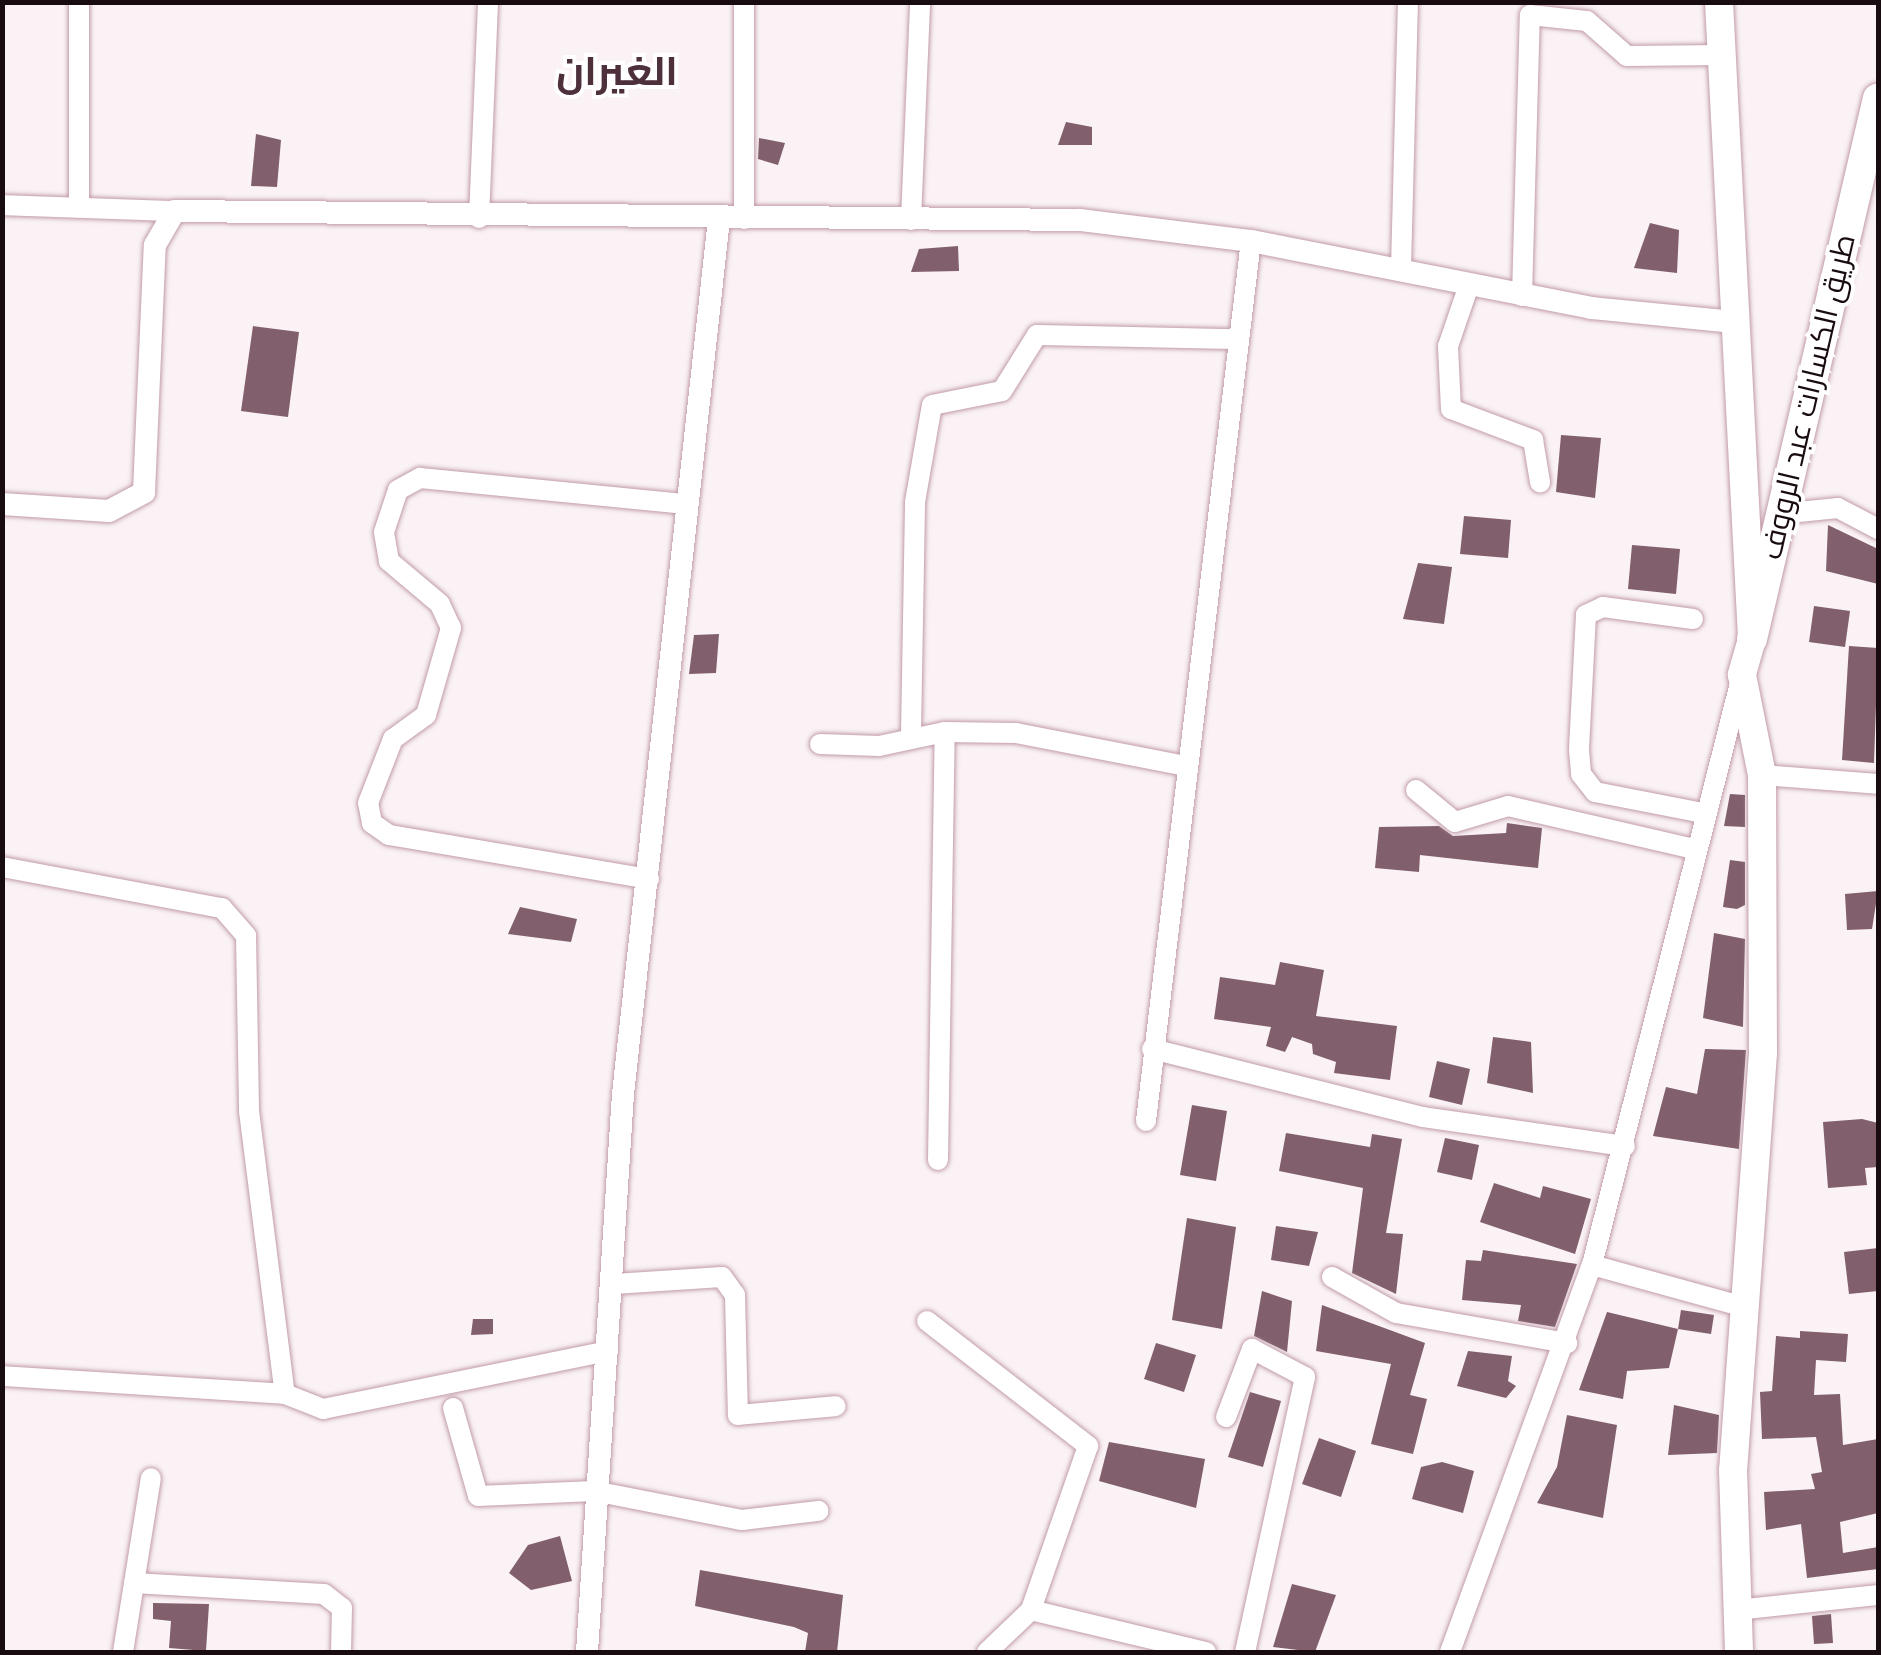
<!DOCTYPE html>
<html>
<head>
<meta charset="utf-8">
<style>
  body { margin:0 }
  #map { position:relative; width:1881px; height:1655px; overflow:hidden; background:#faf2f5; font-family:Figtree,Cairo,sans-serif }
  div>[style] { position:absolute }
  .building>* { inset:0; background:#815f6c }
  .roads { filter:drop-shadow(0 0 2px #c19baa) drop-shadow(0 0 2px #c19baa) }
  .minor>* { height:20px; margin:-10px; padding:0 10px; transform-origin:10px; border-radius:10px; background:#fff }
  .tertiary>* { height:22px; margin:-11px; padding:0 11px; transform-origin:11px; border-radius:11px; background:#fff }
  .secondary>* { height:28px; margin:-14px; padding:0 14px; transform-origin:14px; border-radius:14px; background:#fff }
  .primary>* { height:30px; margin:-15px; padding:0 15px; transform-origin:15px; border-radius:15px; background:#fff }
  span { translate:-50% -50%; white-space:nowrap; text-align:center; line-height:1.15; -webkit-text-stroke:8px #fff; paint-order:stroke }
  .street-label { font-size:30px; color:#190c11 }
  .district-label { font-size:40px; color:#4e2f3c; font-weight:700 }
  .frame { position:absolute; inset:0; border:5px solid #190c11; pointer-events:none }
</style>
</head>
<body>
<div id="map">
  <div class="building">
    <div style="clip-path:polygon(1066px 122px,1092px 127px,1092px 145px,1058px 145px)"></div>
    <div style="clip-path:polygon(256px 134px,281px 140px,277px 187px,251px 186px)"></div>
    <div style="clip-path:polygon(759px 138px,785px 143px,778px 165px,758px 159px)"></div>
    <div style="clip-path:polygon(1650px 223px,1679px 230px,1677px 273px,1634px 268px)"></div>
    <div style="clip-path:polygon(958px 246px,959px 271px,911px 272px,919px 249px)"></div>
    <div style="clip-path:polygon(253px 326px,299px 332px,288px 417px,241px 411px)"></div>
    <div style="clip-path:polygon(1561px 435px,1601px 438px,1595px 498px,1556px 492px)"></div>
    <div style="clip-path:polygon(1464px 516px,1511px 520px,1508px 558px,1460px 554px)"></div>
    <div style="clip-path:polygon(1828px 525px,1878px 549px,1878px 584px,1826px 571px)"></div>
    <div style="clip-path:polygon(1632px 545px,1680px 549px,1676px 594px,1628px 589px)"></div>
    <div style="clip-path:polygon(1418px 563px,1452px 567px,1444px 624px,1403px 619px)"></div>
    <div style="clip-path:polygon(1814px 606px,1850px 611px,1845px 647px,1809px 642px)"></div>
    <div style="clip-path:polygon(719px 634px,716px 673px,689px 674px,694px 635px)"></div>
    <div style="clip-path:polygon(1849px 646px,1878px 648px,1874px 763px,1842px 760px)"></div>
    <div style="clip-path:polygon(1730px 794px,1745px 795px,1745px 827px,1724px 826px)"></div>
    <div style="clip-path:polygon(1507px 823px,1542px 828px,1538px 868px,1420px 855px,1419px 872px,1375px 868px,1379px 827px,1439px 826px,1453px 836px,1506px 833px)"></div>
    <div style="clip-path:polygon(1730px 860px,1745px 862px,1745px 905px,1737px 909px,1723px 907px)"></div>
    <div style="clip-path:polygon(1878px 891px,1872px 929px,1847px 930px,1845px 894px)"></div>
    <div style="clip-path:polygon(520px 907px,577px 919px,571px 942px,508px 934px)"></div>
    <div style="clip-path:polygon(1714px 933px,1745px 939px,1743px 1027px,1703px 1018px)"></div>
    <div style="clip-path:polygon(1280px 962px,1324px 970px,1316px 1016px,1397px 1026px,1390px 1080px,1334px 1073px,1336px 1062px,1313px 1054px,1312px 1044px,1292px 1037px,1285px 1052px,1266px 1046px,1271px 1027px,1214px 1019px,1220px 977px,1275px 985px)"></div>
    <div style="clip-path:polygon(1493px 1037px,1531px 1042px,1533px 1093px,1487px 1083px)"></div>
    <div style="clip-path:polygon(1705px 1049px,1746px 1050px,1739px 1149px,1653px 1136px,1666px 1087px,1697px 1094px)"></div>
    <div style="clip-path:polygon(1437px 1061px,1470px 1069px,1462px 1105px,1429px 1097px)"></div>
    <div style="clip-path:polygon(1192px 1105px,1227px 1111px,1216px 1181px,1180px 1175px)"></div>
    <div style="clip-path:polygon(1862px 1119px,1878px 1123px,1878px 1167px,1865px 1168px,1867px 1185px,1828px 1188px,1823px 1122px)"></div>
    <div style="clip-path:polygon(1286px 1133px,1370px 1147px,1372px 1134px,1402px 1139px,1386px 1233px,1403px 1234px,1396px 1294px,1352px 1273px,1363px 1188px,1279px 1171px)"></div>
    <div style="clip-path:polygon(1445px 1138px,1479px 1145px,1472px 1180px,1437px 1172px)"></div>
    <div style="clip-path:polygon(1494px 1183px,1540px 1198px,1543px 1186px,1591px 1199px,1575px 1254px,1480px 1222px)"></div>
    <div style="clip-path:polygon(1187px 1218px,1236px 1227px,1222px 1329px,1172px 1320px)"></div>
    <div style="clip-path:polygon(1276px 1226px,1318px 1232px,1309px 1266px,1271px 1260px)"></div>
    <div style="clip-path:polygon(1878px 1248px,1878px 1291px,1849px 1294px,1844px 1252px)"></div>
    <div style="clip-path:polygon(1483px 1250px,1577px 1264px,1555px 1327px,1518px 1321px,1521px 1305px,1462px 1300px,1466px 1260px,1481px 1261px)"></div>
    <div style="clip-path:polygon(1262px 1291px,1292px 1301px,1287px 1352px,1254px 1336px)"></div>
    <div style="clip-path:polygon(1322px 1305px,1425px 1343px,1410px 1395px,1427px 1399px,1413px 1454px,1371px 1444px,1391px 1364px,1316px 1351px)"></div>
    <div style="clip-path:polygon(1681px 1310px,1714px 1315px,1711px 1334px,1678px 1329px)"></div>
    <div style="clip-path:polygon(1607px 1312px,1678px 1329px,1669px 1368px,1627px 1371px,1623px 1399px,1579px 1390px)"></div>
    <div style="clip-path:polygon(473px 1319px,493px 1319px,493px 1334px,471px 1335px)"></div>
    <div style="clip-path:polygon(1800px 1331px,1848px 1334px,1846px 1362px,1816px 1360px,1814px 1395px,1840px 1394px,1843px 1445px,1878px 1439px,1878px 1513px,1840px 1522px,1843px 1553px,1878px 1547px,1878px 1569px,1807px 1578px,1801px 1524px,1766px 1530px,1764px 1492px,1815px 1489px,1811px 1474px,1822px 1472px,1816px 1437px,1762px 1439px,1760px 1392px,1772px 1391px,1776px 1336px,1800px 1338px)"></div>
    <div style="clip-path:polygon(1156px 1343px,1196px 1355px,1184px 1392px,1144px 1379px)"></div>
    <div style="clip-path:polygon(1468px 1351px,1512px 1356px,1508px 1381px,1516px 1386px,1506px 1398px,1457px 1386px)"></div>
    <div style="clip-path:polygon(1250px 1392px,1281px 1401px,1263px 1467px,1228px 1457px)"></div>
    <div style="clip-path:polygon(1674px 1405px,1719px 1415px,1717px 1453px,1668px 1455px)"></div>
    <div style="clip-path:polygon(1567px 1415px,1617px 1425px,1603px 1518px,1537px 1503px,1557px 1467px)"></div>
    <div style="clip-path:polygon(1319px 1438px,1356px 1451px,1341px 1497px,1302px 1484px)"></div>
    <div style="clip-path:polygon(1109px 1442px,1205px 1459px,1196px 1508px,1099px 1481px)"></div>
    <div style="clip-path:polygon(1442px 1462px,1474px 1471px,1463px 1513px,1412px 1499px,1421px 1467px)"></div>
    <div style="clip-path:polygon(560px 1536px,572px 1581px,531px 1590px,509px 1573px,528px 1545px)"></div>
    <div style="clip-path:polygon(700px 1570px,843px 1595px,837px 1652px,805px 1652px,808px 1633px,794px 1627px,695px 1606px)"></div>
    <div style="clip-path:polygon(1292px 1584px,1336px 1595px,1315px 1652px,1273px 1647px)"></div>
    <div style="clip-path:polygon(153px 1603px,209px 1604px,206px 1651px,169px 1648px,171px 1621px,153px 1619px)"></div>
    <div style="clip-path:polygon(1831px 1614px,1833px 1643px,1814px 1644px,1812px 1616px)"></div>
  </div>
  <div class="roads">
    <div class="minor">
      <div style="left:79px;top:2px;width:205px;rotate:90deg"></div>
      <div style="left:2px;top:205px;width:173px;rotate:2deg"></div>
      <div style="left:479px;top:218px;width:216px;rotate:-87.6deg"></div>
      <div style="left:744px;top:219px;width:217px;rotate:-90deg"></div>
      <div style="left:911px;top:220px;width:218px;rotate:-87.6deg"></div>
      <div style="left:1401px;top:268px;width:266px;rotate:-88.5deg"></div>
      <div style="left:1468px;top:288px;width:61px;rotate:109deg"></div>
      <div style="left:1448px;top:346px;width:63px;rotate:87.3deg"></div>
      <div style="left:1451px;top:409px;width:88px;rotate:20.7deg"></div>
      <div style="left:1533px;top:440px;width:43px;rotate:80.5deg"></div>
      <div style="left:1522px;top:296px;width:281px;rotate:-88.4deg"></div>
      <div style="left:1530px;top:15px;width:57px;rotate:6deg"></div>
      <div style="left:1587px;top:21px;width:53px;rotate:41.2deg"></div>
      <div style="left:1627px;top:56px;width:96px;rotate:-0.6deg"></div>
      <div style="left:1779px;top:514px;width:59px;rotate:-5.8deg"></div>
      <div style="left:1838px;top:508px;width:45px;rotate:27.7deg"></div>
      <div style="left:1693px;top:619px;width:91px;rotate:-172.4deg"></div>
      <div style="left:1603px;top:607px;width:19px;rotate:155deg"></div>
      <div style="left:1586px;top:615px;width:135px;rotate:93deg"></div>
      <div style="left:1579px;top:750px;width:24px;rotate:85deg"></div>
      <div style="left:1581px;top:774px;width:23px;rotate:52deg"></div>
      <div style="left:1595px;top:792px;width:110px;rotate:11deg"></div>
      <div style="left:911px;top:734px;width:232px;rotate:-89deg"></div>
      <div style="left:915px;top:502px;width:98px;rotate:-80.1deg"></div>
      <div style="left:932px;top:405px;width:71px;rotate:-11.3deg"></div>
      <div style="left:1002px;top:391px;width:66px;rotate:-58deg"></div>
      <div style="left:1037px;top:335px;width:199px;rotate:1.2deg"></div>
      <div style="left:820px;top:744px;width:59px;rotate:1.9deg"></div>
      <div style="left:879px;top:746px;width:67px;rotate:-12deg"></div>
      <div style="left:1762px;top:775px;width:116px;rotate:4.4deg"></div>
      <div style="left:1416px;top:790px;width:50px;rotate:39.4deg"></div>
      <div style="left:1455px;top:822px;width:55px;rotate:-16.8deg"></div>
      <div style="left:1508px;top:806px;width:191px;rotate:13deg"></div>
      <div style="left:2px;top:867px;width:224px;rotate:10.6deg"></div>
      <div style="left:222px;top:908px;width:37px;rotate:49deg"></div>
      <div style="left:246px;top:936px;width:175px;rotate:89deg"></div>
      <div style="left:249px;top:1111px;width:285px;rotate:82.8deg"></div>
      <div style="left:285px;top:1394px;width:41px;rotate:21.5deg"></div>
      <div style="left:323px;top:1409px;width:291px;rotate:-11.5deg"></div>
      <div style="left:649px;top:879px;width:264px;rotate:-170.4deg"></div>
      <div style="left:389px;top:835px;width:21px;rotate:-145deg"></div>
      <div style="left:372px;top:823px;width:20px;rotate:-101deg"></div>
      <div style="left:368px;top:803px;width:69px;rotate:-68.7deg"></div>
      <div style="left:393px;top:739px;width:41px;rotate:-36deg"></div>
      <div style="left:426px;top:715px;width:91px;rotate:-74deg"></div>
      <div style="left:451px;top:628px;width:26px;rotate:-115deg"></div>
      <div style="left:440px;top:604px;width:67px;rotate:-139.9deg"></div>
      <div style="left:389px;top:561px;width:29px;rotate:-100deg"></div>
      <div style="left:384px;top:532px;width:44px;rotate:-71.6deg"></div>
      <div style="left:398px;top:490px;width:25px;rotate:-29deg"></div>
      <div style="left:420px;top:478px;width:265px;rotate:5.6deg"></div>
      <div style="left:1152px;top:1049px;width:279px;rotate:14.1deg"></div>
      <div style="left:1423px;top:1117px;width:204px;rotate:8.2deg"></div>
      <div style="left:1146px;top:1121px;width:886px;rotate:-83.2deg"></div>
      <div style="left:938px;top:1160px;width:428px;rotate:-89.1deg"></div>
      <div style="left:945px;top:732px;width:71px;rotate:0.8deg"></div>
      <div style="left:1016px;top:733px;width:173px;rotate:11deg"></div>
      <div style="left:1592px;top:1265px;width:158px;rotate:15.4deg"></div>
      <div style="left:1332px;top:1277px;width:73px;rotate:29.4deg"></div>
      <div style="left:1396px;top:1313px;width:174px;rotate:10deg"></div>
      <div style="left:614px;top:1284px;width:108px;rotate:-3.7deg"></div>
      <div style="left:722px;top:1277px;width:22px;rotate:54deg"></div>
      <div style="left:735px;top:1295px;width:120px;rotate:88.6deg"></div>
      <div style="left:738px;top:1415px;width:98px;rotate:-5.2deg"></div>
      <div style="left:927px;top:1321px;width:204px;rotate:37.8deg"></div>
      <div style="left:1088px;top:1446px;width:174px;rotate:109.2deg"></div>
      <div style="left:1031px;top:1610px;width:61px;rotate:136.3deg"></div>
      <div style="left:2px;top:1376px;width:284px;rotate:3.6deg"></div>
      <div style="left:453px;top:1408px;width:91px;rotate:74.1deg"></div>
      <div style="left:478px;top:1496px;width:116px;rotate:-2.5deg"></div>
      <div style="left:594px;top:1491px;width:151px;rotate:11.1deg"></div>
      <div style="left:742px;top:1520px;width:77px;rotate:-6.8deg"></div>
      <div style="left:1226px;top:1417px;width:73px;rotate:-69.1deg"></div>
      <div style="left:1252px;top:1349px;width:60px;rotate:27.8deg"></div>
      <div style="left:1305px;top:1377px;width:281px;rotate:102.3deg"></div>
      <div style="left:134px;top:1583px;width:190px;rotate:3.3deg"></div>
      <div style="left:324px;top:1594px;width:23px;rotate:38deg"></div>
      <div style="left:342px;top:1608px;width:44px;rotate:91.3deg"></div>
      <div style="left:1031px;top:1610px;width:180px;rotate:13.5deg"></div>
      <div style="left:1737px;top:1610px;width:142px;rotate:-6.1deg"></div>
      <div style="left:123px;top:1652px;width:176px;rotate:-80.9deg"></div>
      <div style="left:1450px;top:1652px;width:412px;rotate:-69.9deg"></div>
      <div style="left:1592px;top:1265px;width:605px;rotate:-75.73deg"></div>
    </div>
    <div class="tertiary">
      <div style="left:2px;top:504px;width:107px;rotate:3.7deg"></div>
      <div style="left:109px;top:511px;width:40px;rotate:-28deg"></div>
      <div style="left:144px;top:492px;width:247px;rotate:-87.5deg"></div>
      <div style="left:155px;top:245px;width:39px;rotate:-60deg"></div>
      <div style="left:175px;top:211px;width:905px;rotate:0.57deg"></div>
      <div style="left:1080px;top:220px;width:172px;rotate:7deg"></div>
      <div style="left:1251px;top:241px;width:347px;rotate:11.1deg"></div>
      <div style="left:1591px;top:308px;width:143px;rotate:5.6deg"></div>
      <div style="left:587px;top:1652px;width:559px;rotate:-86.31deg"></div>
      <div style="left:623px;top:1094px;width:880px;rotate:-83.74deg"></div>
    </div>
    <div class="secondary">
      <div style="left:1719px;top:2px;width:638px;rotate:87.03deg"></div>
      <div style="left:1752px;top:639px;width:37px;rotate:106deg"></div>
      <div style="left:1742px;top:675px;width:102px;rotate:78.7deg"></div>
      <div style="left:1762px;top:775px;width:278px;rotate:89.8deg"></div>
      <div style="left:1763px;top:1053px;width:418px;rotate:94.1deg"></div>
      <div style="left:1733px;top:1470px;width:182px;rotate:88.1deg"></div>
    </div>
    <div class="primary">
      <div style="left:1752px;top:639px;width:555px;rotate:-76.89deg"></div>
    </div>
  </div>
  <div class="street-label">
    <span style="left:1808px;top:397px;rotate:-77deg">طريق الكسارات عبد الرووف</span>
  </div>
  <div class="district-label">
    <span style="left:617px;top:71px">الغيران</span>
  </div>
  <div class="frame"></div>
</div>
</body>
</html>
